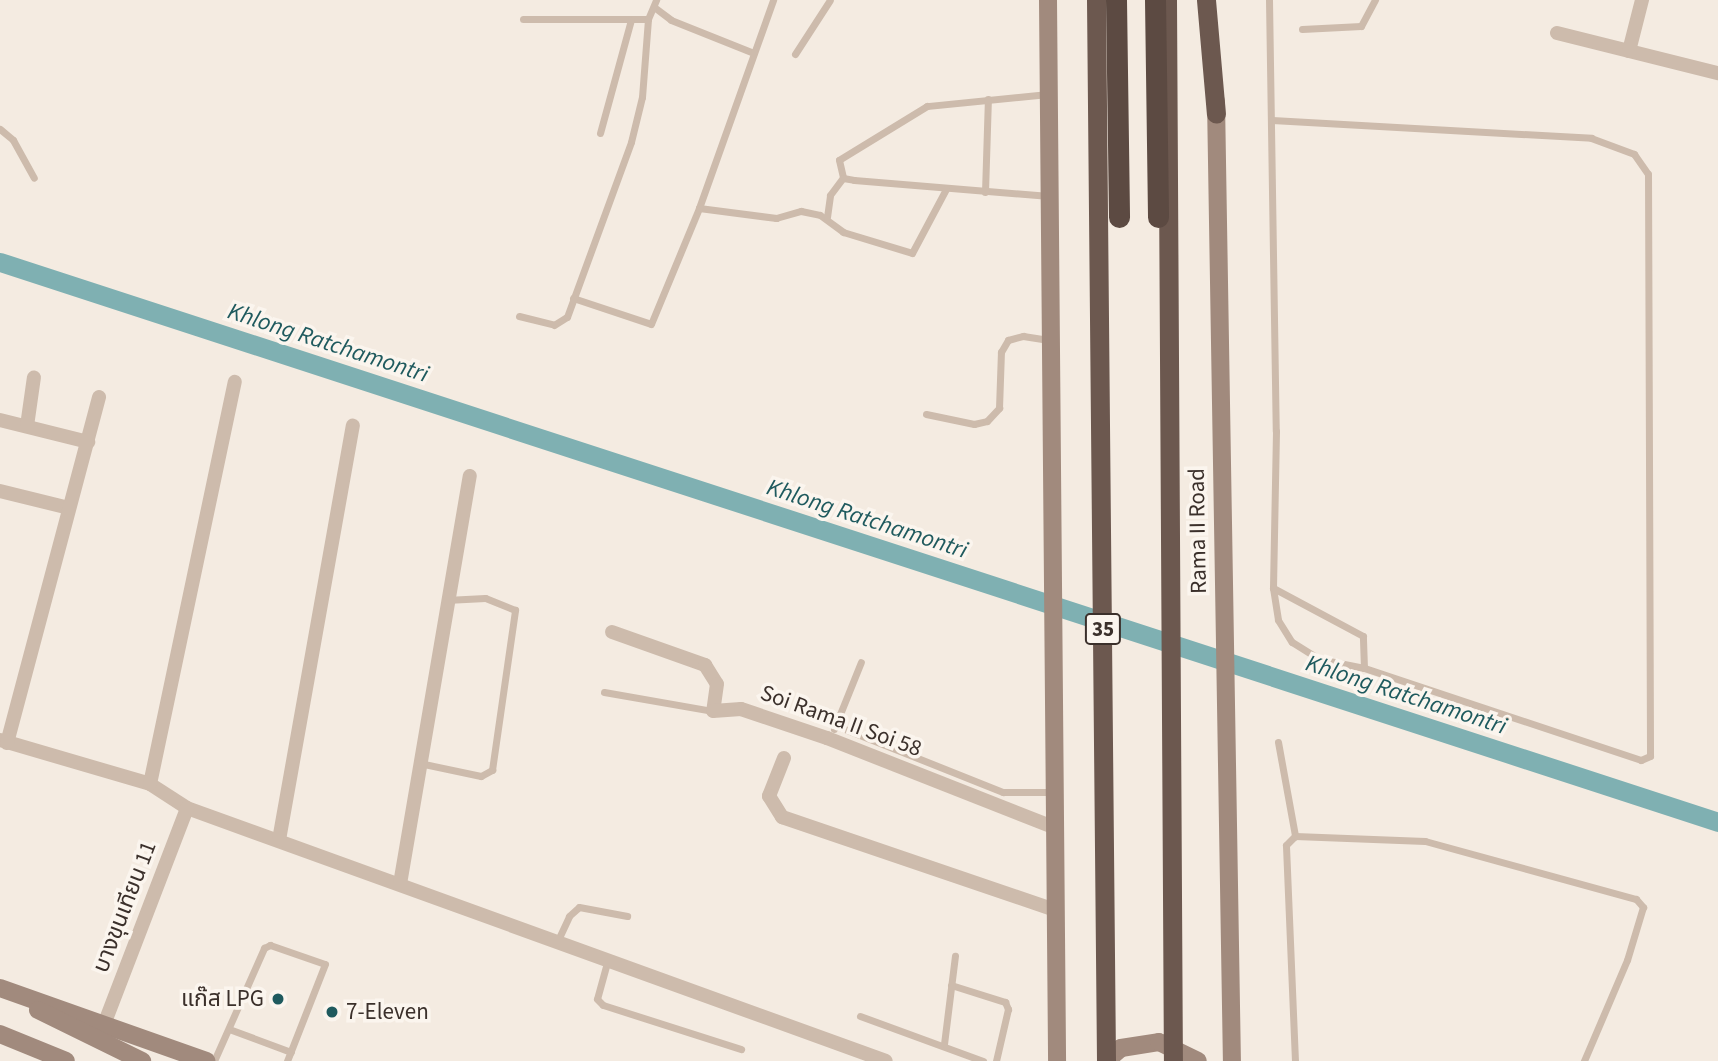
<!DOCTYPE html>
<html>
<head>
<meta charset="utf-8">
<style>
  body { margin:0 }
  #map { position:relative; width:1718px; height:1061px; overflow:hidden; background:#f4ebe1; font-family:"Source Sans 3","Noto Sans Thai",sans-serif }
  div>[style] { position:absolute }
  .canal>* { height:19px; margin:-9.5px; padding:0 9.5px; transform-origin:9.5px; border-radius:9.5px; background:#7fb0b2 }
  .service>* { height:7px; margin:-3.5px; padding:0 3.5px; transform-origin:3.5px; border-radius:3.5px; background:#cdbbac }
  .minor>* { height:14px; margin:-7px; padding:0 7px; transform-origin:7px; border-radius:7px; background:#cdbbac }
  .secondary>* { height:18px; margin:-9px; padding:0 9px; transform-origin:9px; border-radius:9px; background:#a18a7d }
  .trunk>* { height:19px; margin:-9.5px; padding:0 9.5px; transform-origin:9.5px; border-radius:9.5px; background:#6c584f }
  .motorway>* { height:21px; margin:-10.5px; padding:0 10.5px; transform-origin:10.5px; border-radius:10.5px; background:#5c4a42 }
  .dots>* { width:19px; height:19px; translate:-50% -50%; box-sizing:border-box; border:4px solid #fbf5ee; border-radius:50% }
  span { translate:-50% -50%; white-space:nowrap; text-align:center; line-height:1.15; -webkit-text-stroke:7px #fbf5ee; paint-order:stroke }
  .shield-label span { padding:2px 5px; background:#fbf5ee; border:2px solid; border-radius:5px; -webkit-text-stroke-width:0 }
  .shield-label { font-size:21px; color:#3b302b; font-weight:700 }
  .street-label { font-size:23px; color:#3b302b }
  .poi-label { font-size:23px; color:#3b302b }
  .right { translate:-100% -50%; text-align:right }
  .left { translate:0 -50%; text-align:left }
  .water-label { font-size:24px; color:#1f5a5e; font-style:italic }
</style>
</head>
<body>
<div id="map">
  <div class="canal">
    <div style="left:0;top:262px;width:1807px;rotate:18.05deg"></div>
  </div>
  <div class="service">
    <div style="left:1269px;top:0;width:431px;rotate:89.1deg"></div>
    <div style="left:1276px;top:431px;width:157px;rotate:91.1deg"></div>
    <div style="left:1273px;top:588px;width:32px;rotate:81deg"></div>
    <div style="left:1278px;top:620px;width:26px;rotate:58deg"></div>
    <div style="left:1292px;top:642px;width:32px;rotate:32deg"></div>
    <div style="left:1319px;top:659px;width:46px;rotate:11.3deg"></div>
    <div style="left:654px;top:7px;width:21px;rotate:37deg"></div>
    <div style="left:671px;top:20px;width:89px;rotate:21.7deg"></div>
    <div style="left:523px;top:19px;width:125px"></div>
    <div style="left:648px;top:19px;width:21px;rotate:-67deg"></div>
    <div style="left:1302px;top:29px;width:59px;rotate:-2.9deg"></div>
    <div style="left:1361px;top:26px;width:30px;rotate:-62deg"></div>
    <div style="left:795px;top:54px;width:64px;rotate:-57.1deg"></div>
    <div style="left:1048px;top:94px;width:122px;rotate:174.3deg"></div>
    <div style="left:927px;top:106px;width:103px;rotate:148.5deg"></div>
    <div style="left:839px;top:160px;width:18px;rotate:77deg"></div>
    <div style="left:843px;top:178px;width:11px;rotate:10deg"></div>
    <div style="left:854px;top:180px;width:196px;rotate:4.7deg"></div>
    <div style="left:1272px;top:120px;width:320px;rotate:3.2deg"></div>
    <div style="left:1591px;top:138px;width:46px;rotate:20.4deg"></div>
    <div style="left:1634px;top:154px;width:24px;rotate:55deg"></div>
    <div style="left:1648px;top:174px;width:582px;rotate:89.8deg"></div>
    <div style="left:1650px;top:756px;width:10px;rotate:156deg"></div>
    <div style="left:1641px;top:760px;width:292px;rotate:-161.6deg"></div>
    <div style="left:1364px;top:668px;width:32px;rotate:-92deg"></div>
    <div style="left:1363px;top:636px;width:102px;rotate:-151.9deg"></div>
    <div style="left:0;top:129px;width:17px;rotate:40deg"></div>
    <div style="left:13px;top:140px;width:43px;rotate:61.1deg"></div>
    <div style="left:600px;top:133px;width:117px;rotate:-74.7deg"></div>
    <div style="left:985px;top:192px;width:93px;rotate:-88.2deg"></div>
    <div style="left:699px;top:208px;width:78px;rotate:7.4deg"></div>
    <div style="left:776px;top:218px;width:26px;rotate:-16deg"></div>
    <div style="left:801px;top:211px;width:19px;rotate:12deg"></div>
    <div style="left:820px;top:215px;width:29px;rotate:36deg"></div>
    <div style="left:843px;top:232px;width:72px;rotate:16.9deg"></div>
    <div style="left:912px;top:253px;width:72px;rotate:-62deg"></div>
    <div style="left:827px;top:217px;width:22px;rotate:-82deg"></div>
    <div style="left:830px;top:195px;width:21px;rotate:-53deg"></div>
    <div style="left:573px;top:298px;width:82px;rotate:18.4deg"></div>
    <div style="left:651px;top:324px;width:126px;rotate:-67.5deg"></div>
    <div style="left:699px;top:208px;width:221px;rotate:-70.4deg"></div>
    <div style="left:519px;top:316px;width:36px;rotate:14deg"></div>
    <div style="left:554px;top:325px;width:15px;rotate:-32deg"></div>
    <div style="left:567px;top:317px;width:186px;rotate:-69.9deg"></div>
    <div style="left:631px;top:142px;width:46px;rotate:-76.3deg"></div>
    <div style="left:642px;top:97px;width:78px;rotate:-85.6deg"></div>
    <div style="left:926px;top:414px;width:49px;rotate:11.8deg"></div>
    <div style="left:974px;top:424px;width:13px;rotate:-13deg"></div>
    <div style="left:987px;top:421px;width:18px;rotate:-47deg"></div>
    <div style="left:999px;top:408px;width:56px;rotate:-88deg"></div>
    <div style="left:1001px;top:352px;width:14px;rotate:-60deg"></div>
    <div style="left:1008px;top:340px;width:16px;rotate:-15deg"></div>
    <div style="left:1023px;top:336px;width:26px;rotate:9deg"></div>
    <div style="left:604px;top:692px;width:111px;rotate:9.9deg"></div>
    <div style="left:837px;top:726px;width:179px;rotate:21.7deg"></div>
    <div style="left:1003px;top:792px;width:51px"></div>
    <div style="left:834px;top:729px;width:72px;rotate:-68.1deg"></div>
    <div style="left:1278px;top:742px;width:96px;rotate:79.7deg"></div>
    <div style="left:424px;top:764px;width:58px;rotate:11.9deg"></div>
    <div style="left:481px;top:776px;width:13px;rotate:-29deg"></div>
    <div style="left:492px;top:770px;width:162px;rotate:-81.8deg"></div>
    <div style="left:515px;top:610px;width:32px;rotate:-158deg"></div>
    <div style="left:485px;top:598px;width:34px;rotate:177deg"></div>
    <div style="left:558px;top:940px;width:26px;rotate:-65deg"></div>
    <div style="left:569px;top:916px;width:13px;rotate:-42deg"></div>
    <div style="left:579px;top:907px;width:49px;rotate:10.6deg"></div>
    <div style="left:608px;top:959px;width:41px;rotate:105.4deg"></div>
    <div style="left:597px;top:999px;width:8px;rotate:45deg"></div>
    <div style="left:603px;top:1005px;width:145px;rotate:17.7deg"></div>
    <div style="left:951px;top:985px;width:57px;rotate:17.5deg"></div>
    <div style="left:1005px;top:1002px;width:8px;rotate:67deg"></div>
    <div style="left:1008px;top:1009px;width:53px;rotate:103deg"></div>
    <div style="left:860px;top:1016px;width:131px;rotate:20.1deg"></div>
    <div style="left:229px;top:1029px;width:66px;rotate:20.4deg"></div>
    <div style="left:944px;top:1044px;width:89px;rotate:-82.9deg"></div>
    <div style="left:214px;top:1061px;width:124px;rotate:-66.1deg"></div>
    <div style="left:264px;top:948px;width:7px;rotate:-27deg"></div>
    <div style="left:270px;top:945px;width:58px;rotate:19.1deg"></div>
    <div style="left:325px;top:964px;width:104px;rotate:111.4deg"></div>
    <div style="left:1295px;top:1061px;width:216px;rotate:-92.4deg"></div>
    <div style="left:1286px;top:845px;width:13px;rotate:-45deg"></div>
    <div style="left:1295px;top:836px;width:130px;rotate:2.2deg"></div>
    <div style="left:1425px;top:841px;width:219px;rotate:15.4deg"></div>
    <div style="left:1636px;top:899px;width:11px;rotate:49deg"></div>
    <div style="left:1643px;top:907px;width:55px;rotate:106.8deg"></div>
    <div style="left:1627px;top:960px;width:110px;rotate:113.1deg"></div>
  </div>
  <div class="minor">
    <div style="left:1557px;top:33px;width:166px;rotate:14deg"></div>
    <div style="left:1629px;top:51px;width:53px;rotate:-75.7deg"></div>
    <div style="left:0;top:420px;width:91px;rotate:14deg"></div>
    <div style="left:27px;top:426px;width:49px;rotate:-81.9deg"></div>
    <div style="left:0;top:491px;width:71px;rotate:13.8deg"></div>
    <div style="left:612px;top:632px;width:99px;rotate:19.5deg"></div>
    <div style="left:705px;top:665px;width:22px;rotate:58deg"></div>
    <div style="left:717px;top:684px;width:27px;rotate:98deg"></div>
    <div style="left:713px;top:711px;width:28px;rotate:-4deg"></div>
    <div style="left:741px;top:709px;width:91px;rotate:18.6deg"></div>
    <div style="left:827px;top:738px;width:245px;rotate:21.5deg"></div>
    <div style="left:0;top:740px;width:156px;rotate:16.3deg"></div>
    <div style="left:150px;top:784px;width:44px;rotate:33deg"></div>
    <div style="left:187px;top:808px;width:743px;rotate:19.9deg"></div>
    <div style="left:7px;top:743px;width:358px;rotate:-75.1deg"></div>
    <div style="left:784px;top:758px;width:41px;rotate:111.5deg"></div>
    <div style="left:769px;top:796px;width:25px;rotate:58deg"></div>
    <div style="left:782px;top:817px;width:288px;rotate:18.8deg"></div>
    <div style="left:150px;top:784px;width:411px;rotate:-78.1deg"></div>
    <div style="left:279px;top:840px;width:421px;rotate:-79.9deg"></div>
    <div style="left:400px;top:884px;width:414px;rotate:-80.3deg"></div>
    <div style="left:105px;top:1022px;width:229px;rotate:-69deg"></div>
  </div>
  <div class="secondary">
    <div style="left:1048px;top:0;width:1061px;rotate:89.51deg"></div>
    <div style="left:1216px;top:101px;width:960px;rotate:89.05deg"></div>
    <div style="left:0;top:988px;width:219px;rotate:19.5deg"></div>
    <div style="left:38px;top:1010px;width:116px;rotate:26.1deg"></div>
    <div style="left:0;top:1034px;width:71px;rotate:22.2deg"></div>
    <div style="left:1106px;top:1061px;width:20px;rotate:-41deg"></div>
    <div style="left:1121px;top:1048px;width:38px;rotate:-9deg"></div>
    <div style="left:1159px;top:1042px;width:43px;rotate:26deg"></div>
  </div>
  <div class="trunk">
    <div style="left:1096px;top:0;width:1061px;rotate:89.46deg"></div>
    <div style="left:1167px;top:0;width:1061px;rotate:89.68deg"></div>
    <div style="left:1206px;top:0;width:114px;rotate:85deg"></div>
  </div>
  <div class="motorway">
    <div style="left:1116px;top:0;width:217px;rotate:89.2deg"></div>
    <div style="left:1155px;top:0;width:217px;rotate:89.2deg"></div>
  </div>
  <div class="dots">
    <div style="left:278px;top:999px;background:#1f5a5e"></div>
    <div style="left:332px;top:1012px;background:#1f5a5e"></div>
  </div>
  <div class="shield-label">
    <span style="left:1103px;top:629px">35</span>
  </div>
  <div class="street-label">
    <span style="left:1198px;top:531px;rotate:-91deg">Rama II Road</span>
    <span style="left:841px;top:721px;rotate:20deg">Soi Rama II Soi 58</span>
    <span style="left:125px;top:907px;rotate:-69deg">บางขุนเทียน 11</span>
  </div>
  <div class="poi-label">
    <span class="right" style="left:264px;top:999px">แก๊ส LPG</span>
    <span class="left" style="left:346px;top:1012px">7-Eleven</span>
  </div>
  <div class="water-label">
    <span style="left:328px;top:343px;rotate:18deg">Khlong Ratchamontri</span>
    <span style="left:867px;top:519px;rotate:18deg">Khlong Ratchamontri</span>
    <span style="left:1406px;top:695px;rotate:18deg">Khlong Ratchamontri</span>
  </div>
</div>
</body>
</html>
